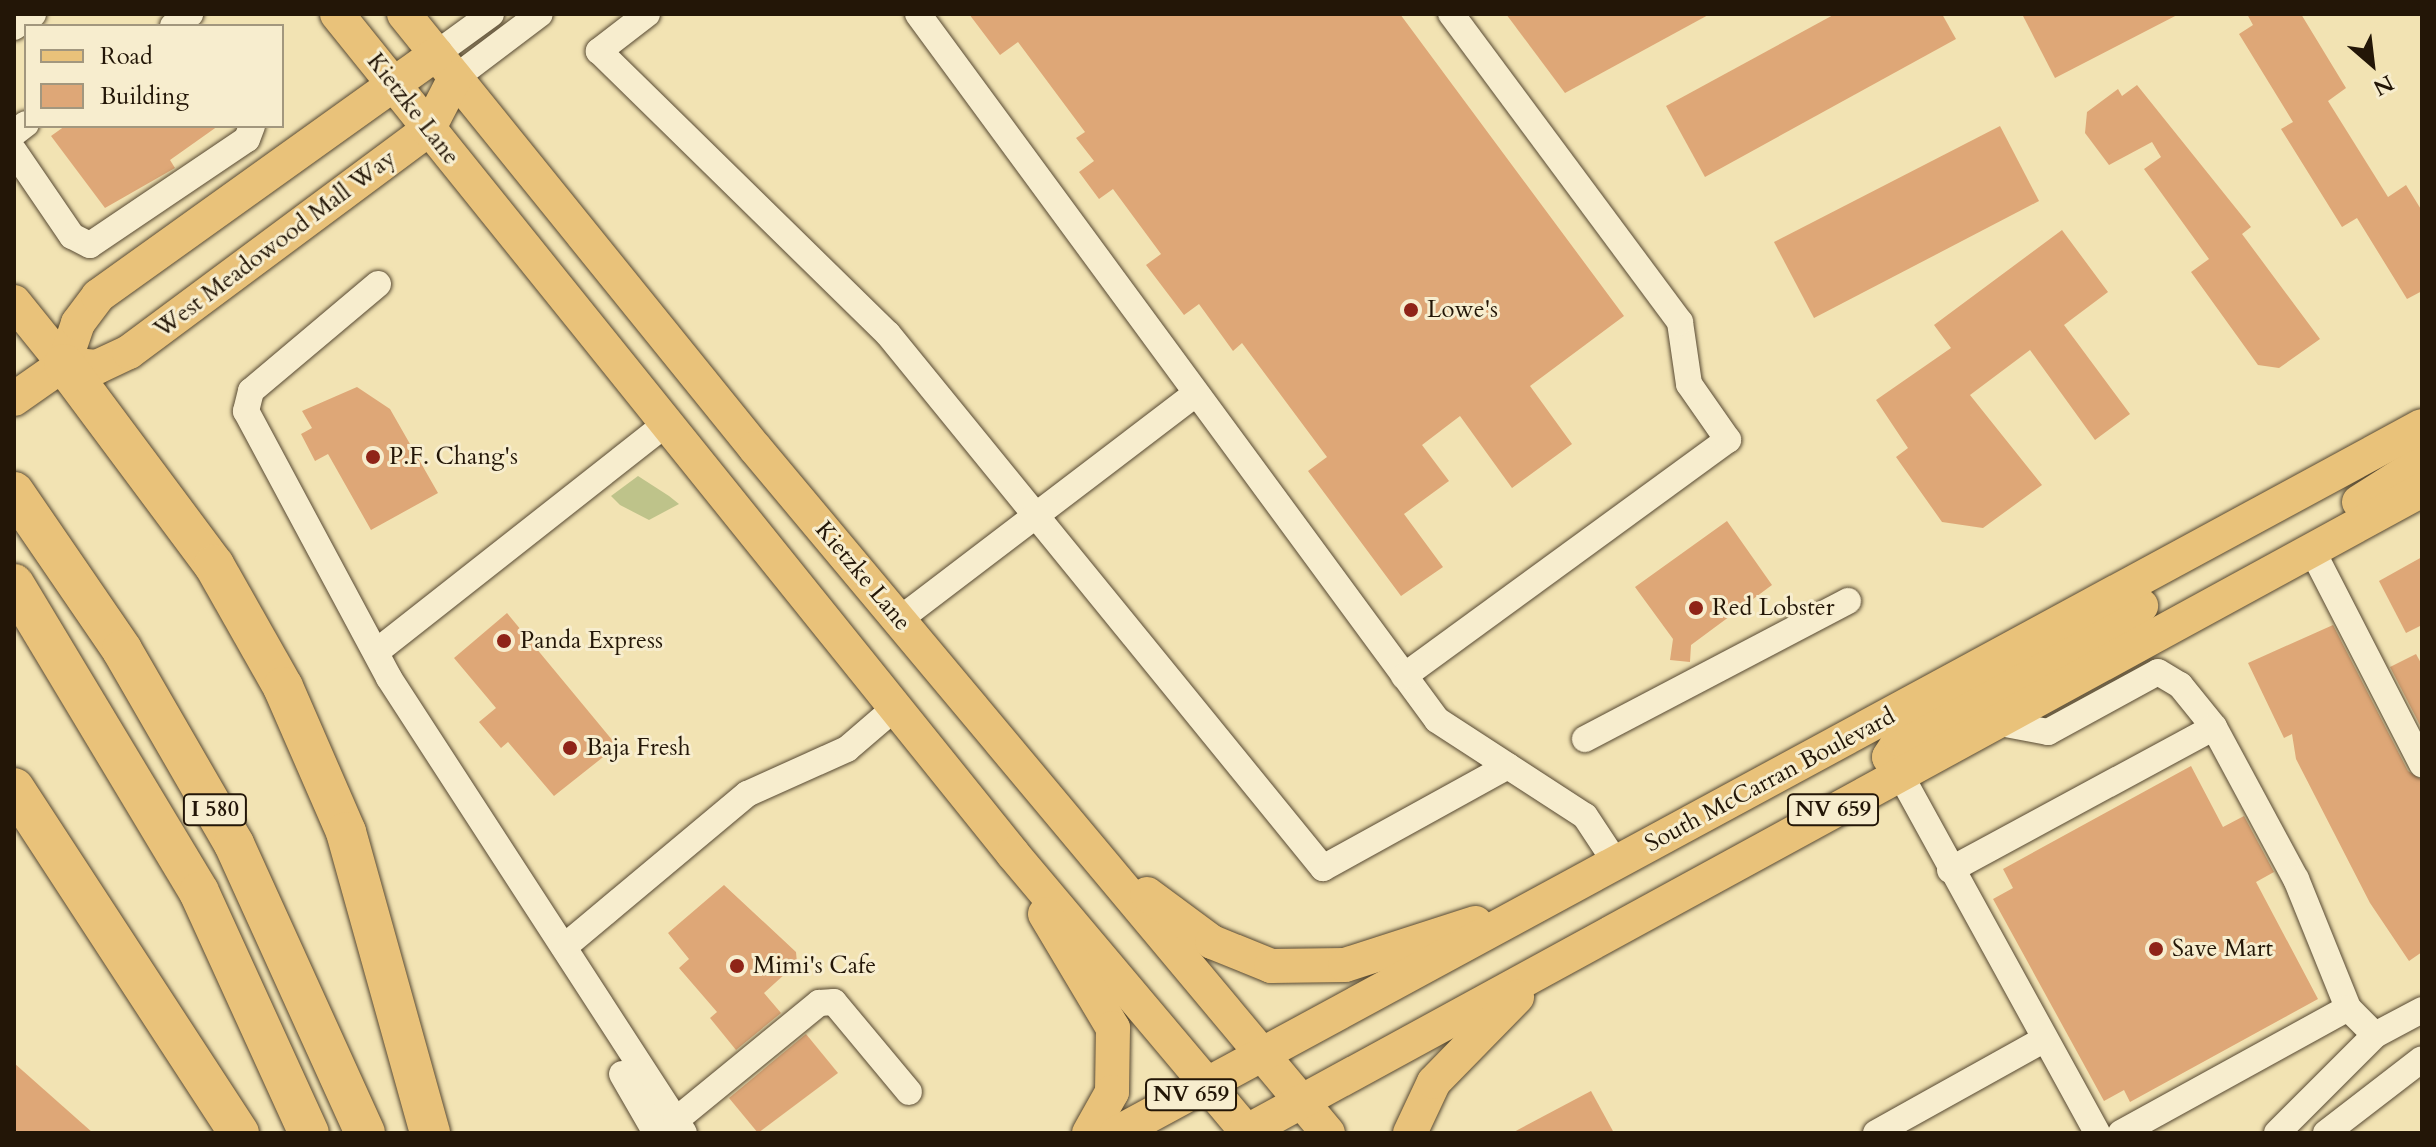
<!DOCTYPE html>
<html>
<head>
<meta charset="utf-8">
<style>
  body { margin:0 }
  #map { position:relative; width:2436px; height:1147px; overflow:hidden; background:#f2e3b3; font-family:Cardo,serif }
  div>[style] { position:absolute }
  .green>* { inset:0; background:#bec38a }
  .building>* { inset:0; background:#dea777 }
  .roads { filter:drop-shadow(0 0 2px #574932) drop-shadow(0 0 2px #574932) }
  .minor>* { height:26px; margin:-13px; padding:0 13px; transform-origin:13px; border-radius:13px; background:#f7edce }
  .major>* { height:34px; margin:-17px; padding:0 17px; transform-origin:17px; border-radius:17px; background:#e9c27a }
  .highway>* { height:40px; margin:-20px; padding:0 20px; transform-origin:20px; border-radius:20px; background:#e9c27a }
  .dots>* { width:22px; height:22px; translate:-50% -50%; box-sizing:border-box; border:4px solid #f7edce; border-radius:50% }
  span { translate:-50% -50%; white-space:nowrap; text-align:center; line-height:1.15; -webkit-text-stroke:6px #f7edce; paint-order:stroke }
  .shield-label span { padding:2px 6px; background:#f7edce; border:2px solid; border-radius:6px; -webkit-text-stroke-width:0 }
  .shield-label { font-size:22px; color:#231607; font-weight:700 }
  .street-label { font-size:24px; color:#231607 }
  .poi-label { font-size:24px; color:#231607 }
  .left { translate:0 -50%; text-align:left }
  .frame { position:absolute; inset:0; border:16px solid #231607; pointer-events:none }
  .legend { position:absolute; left:24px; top:24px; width:260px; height:104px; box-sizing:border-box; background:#f7edce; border:2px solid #a2977e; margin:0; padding:10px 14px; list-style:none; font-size:24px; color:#231607 }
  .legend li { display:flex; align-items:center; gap:16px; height:40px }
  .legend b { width:40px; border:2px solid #a2977e }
  .north { position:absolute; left:2332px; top:24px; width:80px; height:80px; -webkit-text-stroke:6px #f7edce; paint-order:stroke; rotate:152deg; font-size:22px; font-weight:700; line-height:32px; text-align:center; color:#231607 }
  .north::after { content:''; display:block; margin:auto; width:28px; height:36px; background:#231607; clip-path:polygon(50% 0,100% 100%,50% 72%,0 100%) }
</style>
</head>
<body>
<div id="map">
  <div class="green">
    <div style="clip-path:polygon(638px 476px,669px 496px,679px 504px,649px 520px,620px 505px,611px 496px)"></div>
  </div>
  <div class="building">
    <div style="clip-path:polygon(969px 14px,1400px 14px,1624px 316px,1530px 386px,1572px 444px,1512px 488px,1460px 416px,1422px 445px,1449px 481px,1404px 514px,1443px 567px,1401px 596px,1308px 471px,1327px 457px,1242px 343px,1233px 351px,1199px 304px,1184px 315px,1146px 265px,1161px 254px,1113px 189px,1099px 199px,1079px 172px,1094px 161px,1076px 138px,1085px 132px,1018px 42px,1000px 55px)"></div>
    <div style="clip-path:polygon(1506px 14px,1710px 14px,1565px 93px)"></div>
    <div style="clip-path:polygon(1835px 14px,1942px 14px,1956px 39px,1705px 177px,1666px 106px)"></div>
    <div style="clip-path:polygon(2022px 14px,2179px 14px,2055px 78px)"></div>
    <div style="clip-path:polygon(2247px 14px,2301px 14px,2346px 88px,2328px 101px,2388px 197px,2406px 185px,2422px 211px,2422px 291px,2407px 299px,2357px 218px,2342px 227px,2281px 129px,2293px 122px,2239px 34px,2253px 25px)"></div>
    <div style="clip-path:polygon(2137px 85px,2251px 227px,2242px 234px,2320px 339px,2279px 368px,2258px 365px,2191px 272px,2209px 259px,2144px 169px,2161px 157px,2152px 142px,2109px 165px,2085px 133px,2087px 112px,2118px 89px,2122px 96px)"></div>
    <div style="clip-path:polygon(65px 126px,218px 126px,170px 160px,175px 168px,105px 208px,51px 136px)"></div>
    <div style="clip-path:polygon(2000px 126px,2039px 201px,1814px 318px,1774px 242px)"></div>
    <div style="clip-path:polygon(2062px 230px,2108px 292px,2064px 325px,2130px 414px,2095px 440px,2030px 350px,1970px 395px,2042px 485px,1983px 528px,1942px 522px,1896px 457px,1908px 448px,1876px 400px,1951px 348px,1934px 325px)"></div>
    <div style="clip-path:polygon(357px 387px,390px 409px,438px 493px,371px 530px,328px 454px,315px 461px,301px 434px,312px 428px,302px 411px)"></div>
    <div style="clip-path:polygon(1727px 521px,1772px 585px,1691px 645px,1690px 662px,1670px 660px,1673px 639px,1635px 587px)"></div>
    <div style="clip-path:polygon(2422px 557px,2422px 625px,2406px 633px,2379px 581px)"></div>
    <div style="clip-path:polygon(507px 613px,613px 741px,612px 750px,554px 796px,508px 742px,501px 748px,479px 722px,496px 708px,454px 658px)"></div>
    <div style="clip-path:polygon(2333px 625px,2408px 771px,2422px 780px,2422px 952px,2409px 961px,2370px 903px,2296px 759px,2292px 734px,2284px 738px,2248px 663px)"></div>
    <div style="clip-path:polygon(2416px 654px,2422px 665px,2422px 729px,2390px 667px)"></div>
    <div style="clip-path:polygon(2191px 766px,2223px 827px,2244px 816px,2274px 872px,2256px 882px,2318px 999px,2130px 1102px,2124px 1090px,2104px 1101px,1993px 899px,2013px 888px,2003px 869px)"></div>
    <div style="clip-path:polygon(724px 885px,796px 952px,797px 963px,764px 993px,781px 1013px,736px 1050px,710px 1018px,717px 1012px,679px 968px,689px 959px,668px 933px)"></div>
    <div style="clip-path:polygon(806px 1034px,838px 1073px,758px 1133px,729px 1098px)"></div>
    <div style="clip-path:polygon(14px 1063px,93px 1133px,14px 1133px)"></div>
    <div style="clip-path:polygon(1591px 1091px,1614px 1133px,1512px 1133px)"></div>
  </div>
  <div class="roads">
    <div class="minor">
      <div style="left:647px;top:14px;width:61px;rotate:142.4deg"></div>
      <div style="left:599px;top:51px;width:404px;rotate:44.4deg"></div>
      <div style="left:888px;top:334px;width:689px;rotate:50.83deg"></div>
      <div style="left:1323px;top:868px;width:211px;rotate:-28.9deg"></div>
      <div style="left:918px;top:14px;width:876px;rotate:53.68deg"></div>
      <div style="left:1437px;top:720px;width:176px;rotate:33deg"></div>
      <div style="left:1585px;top:816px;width:56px;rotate:56.6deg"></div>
      <div style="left:173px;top:26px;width:21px;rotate:-35deg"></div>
      <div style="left:14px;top:27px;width:23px;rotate:-34deg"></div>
      <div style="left:436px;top:54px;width:68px;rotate:-36deg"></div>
      <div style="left:455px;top:78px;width:106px;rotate:-37deg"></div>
      <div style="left:14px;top:133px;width:15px;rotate:-37deg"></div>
      <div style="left:14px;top:151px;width:103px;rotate:55.7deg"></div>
      <div style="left:72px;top:236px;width:20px;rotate:27deg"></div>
      <div style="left:90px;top:245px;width:189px;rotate:-34deg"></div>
      <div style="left:247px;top:139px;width:14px;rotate:-69deg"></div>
      <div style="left:378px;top:284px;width:166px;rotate:139.9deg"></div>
      <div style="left:251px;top:391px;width:21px;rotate:104deg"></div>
      <div style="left:246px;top:411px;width:303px;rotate:61.8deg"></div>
      <div style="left:389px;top:678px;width:542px;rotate:57.04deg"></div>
      <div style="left:2312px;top:550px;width:241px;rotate:62.8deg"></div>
      <div style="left:900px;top:619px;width:371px;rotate:-37.3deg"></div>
      <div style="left:376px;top:652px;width:369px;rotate:-38.2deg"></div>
      <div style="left:1404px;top:676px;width:401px;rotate:-36.1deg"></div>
      <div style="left:1728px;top:440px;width:68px;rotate:-124.9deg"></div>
      <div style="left:1689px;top:384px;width:63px;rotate:-98.3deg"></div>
      <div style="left:1680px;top:322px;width:384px;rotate:-126.6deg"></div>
      <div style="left:1995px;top:722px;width:54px;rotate:10.7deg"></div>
      <div style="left:2048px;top:732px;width:125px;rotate:-28.6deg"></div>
      <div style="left:2158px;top:672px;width:26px;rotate:31deg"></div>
      <div style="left:2180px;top:685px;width:54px;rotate:51deg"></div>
      <div style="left:2214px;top:727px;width:173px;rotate:61.7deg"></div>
      <div style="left:2296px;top:879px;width:139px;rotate:68deg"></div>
      <div style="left:1585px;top:739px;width:297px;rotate:-27.7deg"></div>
      <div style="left:1900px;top:774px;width:409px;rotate:61.2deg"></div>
      <div style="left:1950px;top:870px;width:300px;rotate:-28.4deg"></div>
      <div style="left:564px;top:947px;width:239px;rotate:-39.9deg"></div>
      <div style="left:747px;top:794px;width:110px;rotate:-24.2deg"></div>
      <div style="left:847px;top:749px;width:65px;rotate:-40.6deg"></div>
      <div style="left:622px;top:1074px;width:68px;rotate:60deg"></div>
      <div style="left:676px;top:1120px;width:185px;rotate:-39.3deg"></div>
      <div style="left:819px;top:1003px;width:15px;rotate:-4deg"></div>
      <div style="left:834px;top:1002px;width:117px;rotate:50.2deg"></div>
      <div style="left:1876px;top:1133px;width:191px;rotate:-29.1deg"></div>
      <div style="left:2121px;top:1133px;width:259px;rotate:-28.8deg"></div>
      <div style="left:2348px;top:1008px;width:38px;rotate:45deg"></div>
      <div style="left:2277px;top:1133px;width:139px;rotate:-45deg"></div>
      <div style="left:2375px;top:1035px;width:53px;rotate:-28deg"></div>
      <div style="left:2326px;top:1133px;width:121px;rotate:-37.6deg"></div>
    </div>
    <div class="major">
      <div style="left:337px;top:14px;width:1078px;rotate:51.17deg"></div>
      <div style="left:1013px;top:854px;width:365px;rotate:49.9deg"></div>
      <div style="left:404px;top:14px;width:558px;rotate:51.04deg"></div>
      <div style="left:755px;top:448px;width:893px;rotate:50.09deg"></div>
      <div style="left:14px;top:302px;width:80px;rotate:51.1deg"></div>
      <div style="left:64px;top:364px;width:33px;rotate:5deg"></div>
      <div style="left:97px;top:367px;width:35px;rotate:-25deg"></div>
      <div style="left:129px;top:352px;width:372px;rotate:-36.6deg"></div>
      <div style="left:428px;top:130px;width:59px;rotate:-62.6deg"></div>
      <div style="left:14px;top:399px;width:61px;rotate:-35deg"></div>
      <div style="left:64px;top:364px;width:43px;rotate:-71.1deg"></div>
      <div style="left:78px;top:323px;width:34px;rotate:-53deg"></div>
      <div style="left:98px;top:296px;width:416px;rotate:-35.6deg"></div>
      <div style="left:2359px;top:502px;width:75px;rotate:-32.4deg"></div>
      <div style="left:1900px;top:774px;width:20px;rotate:-123deg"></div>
      <div style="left:1889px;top:757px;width:20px;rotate:-57deg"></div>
      <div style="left:1900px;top:740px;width:276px;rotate:-29.1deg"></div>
      <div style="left:1147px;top:894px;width:81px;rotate:36.4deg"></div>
      <div style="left:1212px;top:942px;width:64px;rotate:22.1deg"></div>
      <div style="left:1271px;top:966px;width:74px;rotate:-0.8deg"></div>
      <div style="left:1345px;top:965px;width:137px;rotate:-17.9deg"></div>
      <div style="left:1045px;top:914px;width:133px;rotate:59.2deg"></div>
      <div style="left:1113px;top:1028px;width:64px;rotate:90.9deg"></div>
      <div style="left:1112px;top:1092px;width:47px;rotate:119.3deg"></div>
      <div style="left:1117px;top:1133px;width:1484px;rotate:-28.45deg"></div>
      <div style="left:1244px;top:1133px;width:1342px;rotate:-28.63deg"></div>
      <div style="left:1410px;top:1133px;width:56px;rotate:-64.8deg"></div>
      <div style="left:1434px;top:1082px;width:119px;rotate:-45.7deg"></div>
    </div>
    <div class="highway">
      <div style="left:64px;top:364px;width:251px;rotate:53.3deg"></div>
      <div style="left:214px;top:565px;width:140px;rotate:60.5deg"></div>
      <div style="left:283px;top:687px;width:158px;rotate:66.5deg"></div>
      <div style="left:346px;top:832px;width:313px;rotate:74.4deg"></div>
      <div style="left:14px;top:492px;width:191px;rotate:55.6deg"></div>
      <div style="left:122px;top:650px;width:224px;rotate:60deg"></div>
      <div style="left:234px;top:844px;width:317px;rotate:65.6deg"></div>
      <div style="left:14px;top:584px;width:359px;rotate:59deg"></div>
      <div style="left:199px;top:892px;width:265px;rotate:65.5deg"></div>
      <div style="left:14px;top:788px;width:412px;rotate:56.9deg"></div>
    </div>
  </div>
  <div class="dots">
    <div style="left:1411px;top:310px;background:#8f2418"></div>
    <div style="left:373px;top:457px;background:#8f2418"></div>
    <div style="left:1696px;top:608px;background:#8f2418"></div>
    <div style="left:504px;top:641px;background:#8f2418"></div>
    <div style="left:570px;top:748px;background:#8f2418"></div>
    <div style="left:2156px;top:949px;background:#8f2418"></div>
    <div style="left:737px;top:966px;background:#8f2418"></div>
  </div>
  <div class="shield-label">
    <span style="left:215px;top:810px">I 580</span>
    <span style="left:1833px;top:810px">NV 659</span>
    <span style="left:1191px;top:1095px">NV 659</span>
  </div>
  <div class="street-label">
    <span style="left:413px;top:109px;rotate:52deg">Kietzke Lane</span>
    <span style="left:275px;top:244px;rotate:-37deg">West Meadowood Mall Way</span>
    <span style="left:863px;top:576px;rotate:50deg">Kietzke Lane</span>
    <span style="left:1770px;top:780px;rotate:-28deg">South McCarran Boulevard</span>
  </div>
  <div class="poi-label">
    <span class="left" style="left:1427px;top:310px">Lowe's</span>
    <span class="left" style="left:389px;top:457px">P.F. Chang's</span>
    <span class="left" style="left:1712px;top:608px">Red Lobster</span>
    <span class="left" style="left:520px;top:641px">Panda Express</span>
    <span class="left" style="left:586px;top:748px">Baja Fresh</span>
    <span class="left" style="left:2172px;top:949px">Save Mart</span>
    <span class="left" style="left:753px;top:966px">Mimi's Cafe</span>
  </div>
  <div class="frame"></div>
  <ul class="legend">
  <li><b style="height:10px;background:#e9c27a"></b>Road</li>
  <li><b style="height:22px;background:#dea777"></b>Building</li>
  </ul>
  <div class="north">N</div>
</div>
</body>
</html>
